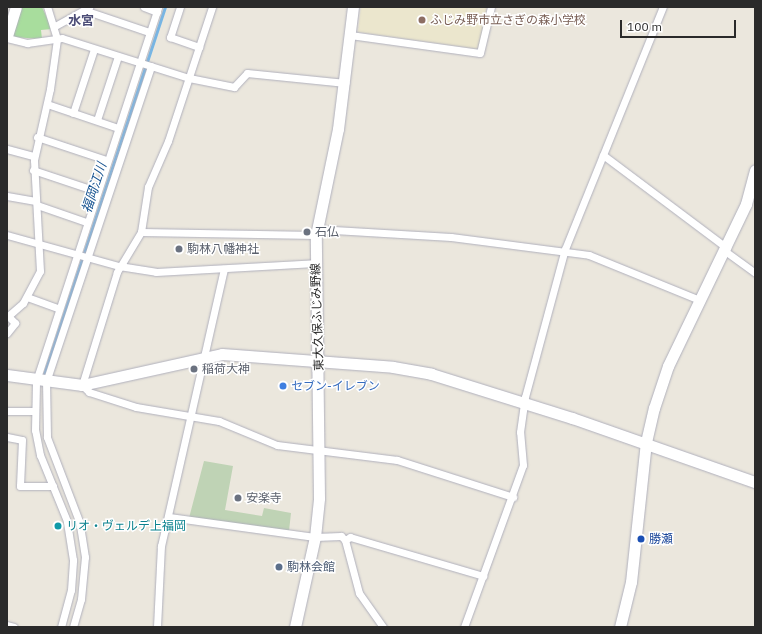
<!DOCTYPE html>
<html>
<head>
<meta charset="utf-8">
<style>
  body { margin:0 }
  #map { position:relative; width:762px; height:634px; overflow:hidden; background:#ebe7dd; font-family:"IBM Plex Sans","Noto Sans JP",sans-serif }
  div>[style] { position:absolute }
  .education>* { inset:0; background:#ebe6cd }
  .green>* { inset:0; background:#a8dd9d }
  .cemetery>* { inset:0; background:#bfd3b5 }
  .stream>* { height:2.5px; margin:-1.25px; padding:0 1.25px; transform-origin:1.25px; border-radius:1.25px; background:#77b6e5 }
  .roads { filter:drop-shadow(0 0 1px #b0b0bc) drop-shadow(0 0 1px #b0b0bc) }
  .street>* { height:7px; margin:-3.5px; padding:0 3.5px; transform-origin:3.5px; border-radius:3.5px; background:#fff }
  .secondary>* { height:11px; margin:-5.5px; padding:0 5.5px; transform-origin:5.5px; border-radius:5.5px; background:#fff }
  .dots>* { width:11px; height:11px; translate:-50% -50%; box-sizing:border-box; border:2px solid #fff; border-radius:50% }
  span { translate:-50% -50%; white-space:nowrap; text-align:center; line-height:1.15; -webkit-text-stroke:3px #fff; paint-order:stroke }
  .education-label { font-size:12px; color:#785e54 }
  .left { translate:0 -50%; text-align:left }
  .worship-label { font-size:12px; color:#5b616d }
  .street-label { font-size:12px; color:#2a2a2a }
  .shop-label { font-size:12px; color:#366cbe }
  .culture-label { font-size:12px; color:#0d838f }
  .transit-label { font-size:12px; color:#164399 }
  .service-label { font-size:12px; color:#4e5e75 }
  .neighbourhood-label { font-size:13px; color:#4d4e77; font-weight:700 }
  .water-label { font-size:13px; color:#175390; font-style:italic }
  .frame { position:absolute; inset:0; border:8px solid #2a2a2a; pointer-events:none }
  .scale { position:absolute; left:620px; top:20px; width:116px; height:18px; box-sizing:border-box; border:2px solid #2a2a2a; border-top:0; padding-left:5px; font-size:12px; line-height:14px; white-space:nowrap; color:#2a2a2a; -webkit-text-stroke:3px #fff; paint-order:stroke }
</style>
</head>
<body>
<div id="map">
  <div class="education">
    <div style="clip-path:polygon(361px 7px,487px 7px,480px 47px,476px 49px,358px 32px)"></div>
  </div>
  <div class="green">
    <div style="clip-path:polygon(22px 7px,42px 7px,52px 29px,41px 30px,42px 39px,12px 37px)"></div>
  </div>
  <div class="cemetery">
    <div style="clip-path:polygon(204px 461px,233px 466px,225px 510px,262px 516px,264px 508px,291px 513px,289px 531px,189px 518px)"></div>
  </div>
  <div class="stream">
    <div style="left:44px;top:375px;width:387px;rotate:-71.8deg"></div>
  </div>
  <div class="roads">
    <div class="street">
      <div style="left:144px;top:7px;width:14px;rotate:21deg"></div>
      <div style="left:180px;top:7px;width:32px;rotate:108deg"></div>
      <div style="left:170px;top:37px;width:31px;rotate:19deg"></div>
      <div style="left:84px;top:10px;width:69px;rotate:18.7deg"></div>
      <div style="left:55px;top:26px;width:39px;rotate:-29deg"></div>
      <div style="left:350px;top:35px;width:131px;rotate:7.9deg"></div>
      <div style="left:480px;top:53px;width:47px;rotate:-76.6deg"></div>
      <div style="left:7px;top:38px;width:21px;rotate:14deg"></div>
      <div style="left:27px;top:43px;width:35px;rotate:-8deg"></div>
      <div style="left:62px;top:38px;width:133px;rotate:17.5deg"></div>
      <div style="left:189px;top:78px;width:46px;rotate:11.3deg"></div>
      <div style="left:234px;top:87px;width:19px;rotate:-47deg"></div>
      <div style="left:247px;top:73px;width:99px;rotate:5.8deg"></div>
      <div style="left:47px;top:104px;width:75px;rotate:18.7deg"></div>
      <div style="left:73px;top:113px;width:67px;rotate:-71.8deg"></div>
      <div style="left:97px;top:120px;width:67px;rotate:-71.8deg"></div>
      <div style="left:37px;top:137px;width:73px;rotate:18.4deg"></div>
      <div style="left:7px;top:149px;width:28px;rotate:15deg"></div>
      <div style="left:603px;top:155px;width:155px;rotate:36.9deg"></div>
      <div style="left:33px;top:170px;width:66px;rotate:18.4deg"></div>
      <div style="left:7px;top:196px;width:29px;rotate:10deg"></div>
      <div style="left:37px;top:205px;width:52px;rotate:19.1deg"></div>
      <div style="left:317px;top:229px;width:134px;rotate:3.4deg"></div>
      <div style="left:451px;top:237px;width:139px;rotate:7.4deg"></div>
      <div style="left:589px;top:255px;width:120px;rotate:22.1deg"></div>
      <div style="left:141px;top:232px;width:46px;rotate:-81.2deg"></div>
      <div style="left:148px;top:187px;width:50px;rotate:-66.5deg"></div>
      <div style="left:168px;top:141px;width:141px;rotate:-71.8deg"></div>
      <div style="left:7px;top:235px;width:116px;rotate:15.5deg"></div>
      <div style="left:119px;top:266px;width:37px;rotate:9deg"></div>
      <div style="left:156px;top:272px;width:159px;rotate:-3.2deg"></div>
      <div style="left:316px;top:235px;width:175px;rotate:-179deg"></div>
      <div style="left:141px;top:232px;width:47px;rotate:121deg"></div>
      <div style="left:117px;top:272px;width:118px;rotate:107.2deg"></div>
      <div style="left:82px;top:385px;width:10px;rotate:45deg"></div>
      <div style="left:89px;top:392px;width:49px;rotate:17.7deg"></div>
      <div style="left:136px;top:407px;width:84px;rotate:9.6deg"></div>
      <div style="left:219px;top:421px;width:63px;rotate:22.5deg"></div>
      <div style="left:277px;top:445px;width:121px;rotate:7.1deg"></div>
      <div style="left:397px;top:460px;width:122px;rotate:17.7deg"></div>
      <div style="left:725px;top:251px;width:37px;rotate:36deg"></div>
      <div style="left:27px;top:297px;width:33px;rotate:20deg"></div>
      <div style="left:7px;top:317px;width:21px;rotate:-41deg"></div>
      <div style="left:23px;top:303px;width:36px;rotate:-62deg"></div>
      <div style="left:40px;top:271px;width:111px;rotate:-93.1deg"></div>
      <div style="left:34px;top:160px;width:73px;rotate:-77.3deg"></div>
      <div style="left:50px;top:89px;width:50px;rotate:-82deg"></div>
      <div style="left:57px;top:39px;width:34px;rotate:-107deg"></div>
      <div style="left:7px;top:333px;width:13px;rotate:-51deg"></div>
      <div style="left:15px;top:323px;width:10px;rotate:-135deg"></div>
      <div style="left:7px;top:411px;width:27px"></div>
      <div style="left:7px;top:437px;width:15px;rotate:11deg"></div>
      <div style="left:22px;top:440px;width:46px;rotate:92.5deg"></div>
      <div style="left:20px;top:486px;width:33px"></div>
      <div style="left:169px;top:517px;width:147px;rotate:7.8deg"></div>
      <div style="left:315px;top:537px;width:26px;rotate:-2deg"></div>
      <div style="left:341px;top:536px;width:6px;rotate:45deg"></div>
      <div style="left:345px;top:540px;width:6px;rotate:-31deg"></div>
      <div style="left:350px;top:537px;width:139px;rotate:16.3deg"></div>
      <div style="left:345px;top:540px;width:55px;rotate:75.2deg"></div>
      <div style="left:359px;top:593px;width:42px;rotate:54.8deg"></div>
      <div style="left:7px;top:625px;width:7px;rotate:16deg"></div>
      <div style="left:61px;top:627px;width:38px;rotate:-75deg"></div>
      <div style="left:71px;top:590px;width:30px;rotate:-86deg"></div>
      <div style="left:73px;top:560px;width:39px;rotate:-99deg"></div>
      <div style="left:67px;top:521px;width:71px;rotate:-112.2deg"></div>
      <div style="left:40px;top:455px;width:25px;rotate:-101deg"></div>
      <div style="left:35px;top:430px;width:49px;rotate:-88.8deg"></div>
      <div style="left:36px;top:381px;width:393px;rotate:-71.9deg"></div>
      <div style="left:73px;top:627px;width:29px;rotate:-74deg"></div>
      <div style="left:81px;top:599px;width:42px;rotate:-84.6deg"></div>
      <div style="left:85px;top:557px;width:36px;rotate:-99deg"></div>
      <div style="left:79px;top:521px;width:90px;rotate:-110.9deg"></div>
      <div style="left:47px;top:437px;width:55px;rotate:-91deg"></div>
      <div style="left:46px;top:382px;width:333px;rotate:-71.6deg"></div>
      <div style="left:157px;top:627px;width:81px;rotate:-87.2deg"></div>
      <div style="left:161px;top:546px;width:284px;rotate:-77.2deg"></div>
      <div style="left:464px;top:627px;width:172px;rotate:-70deg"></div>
      <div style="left:523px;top:465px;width:33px;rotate:-95deg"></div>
      <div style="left:520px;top:432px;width:35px;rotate:-82deg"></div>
      <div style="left:525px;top:397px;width:153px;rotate:-74.9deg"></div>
      <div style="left:565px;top:249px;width:261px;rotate:-68deg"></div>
    </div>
    <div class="secondary">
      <div style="left:7px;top:36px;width:30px;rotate:-73deg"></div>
      <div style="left:7px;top:375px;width:76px;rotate:7.6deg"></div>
      <div style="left:82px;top:385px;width:143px;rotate:-12.5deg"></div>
      <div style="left:222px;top:354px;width:171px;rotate:4.3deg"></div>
      <div style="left:393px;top:367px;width:39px;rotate:10deg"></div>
      <div style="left:431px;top:374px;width:148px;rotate:17.3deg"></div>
      <div style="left:572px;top:418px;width:194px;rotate:19.3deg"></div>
      <div style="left:295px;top:627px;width:92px;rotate:-77.5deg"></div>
      <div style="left:315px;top:537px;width:39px;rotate:-84deg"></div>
      <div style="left:319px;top:498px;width:263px;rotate:-90.7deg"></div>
      <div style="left:316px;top:235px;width:108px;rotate:-78.3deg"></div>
      <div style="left:338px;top:129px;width:123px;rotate:-83deg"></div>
      <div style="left:620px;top:627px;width:46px;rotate:-76.3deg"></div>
      <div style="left:631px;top:582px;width:141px;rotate:-83.9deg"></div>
      <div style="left:646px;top:442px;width:35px;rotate:-77deg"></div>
      <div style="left:654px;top:408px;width:44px;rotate:-71.6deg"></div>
      <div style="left:668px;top:366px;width:180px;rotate:-64.3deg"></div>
      <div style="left:746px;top:204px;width:35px;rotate:-75deg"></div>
    </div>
  </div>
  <div class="dots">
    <div style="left:422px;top:20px;background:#8d6e63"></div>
    <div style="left:307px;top:232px;background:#6b7280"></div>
    <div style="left:179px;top:249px;background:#6b7280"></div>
    <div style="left:194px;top:369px;background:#6b7280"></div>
    <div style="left:283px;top:386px;background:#3f7fe0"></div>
    <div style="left:238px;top:498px;background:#6b7280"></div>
    <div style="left:58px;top:526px;background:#0f9aa8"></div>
    <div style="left:641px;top:539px;background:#1a4fb4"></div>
    <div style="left:279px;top:567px;background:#5c6f8a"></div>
  </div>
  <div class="education-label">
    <span class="left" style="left:430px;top:20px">ふじみ野市立さぎの森小学校</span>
  </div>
  <div class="worship-label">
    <span class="left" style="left:315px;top:232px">石仏</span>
    <span class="left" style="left:187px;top:249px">駒林八幡神社</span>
    <span class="left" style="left:202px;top:369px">稲荷大神</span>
    <span class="left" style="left:246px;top:498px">安楽寺</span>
  </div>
  <div class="street-label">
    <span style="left:317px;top:317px;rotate:-92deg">東大久保ふじみ野線</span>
  </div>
  <div class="shop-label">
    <span class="left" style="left:291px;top:386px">セブン-イレブン</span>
  </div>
  <div class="culture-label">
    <span class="left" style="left:66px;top:526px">リオ・ヴェルデ上福岡</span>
  </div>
  <div class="transit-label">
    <span class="left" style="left:649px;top:539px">勝瀬</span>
  </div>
  <div class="service-label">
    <span class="left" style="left:287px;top:567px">駒林会館</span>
  </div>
  <div class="neighbourhood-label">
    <span style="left:81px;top:21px">水宮</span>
  </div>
  <div class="water-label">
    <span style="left:95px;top:188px;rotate:-72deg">福岡江川</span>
  </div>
  <div class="frame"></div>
  <div class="scale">100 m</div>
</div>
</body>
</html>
